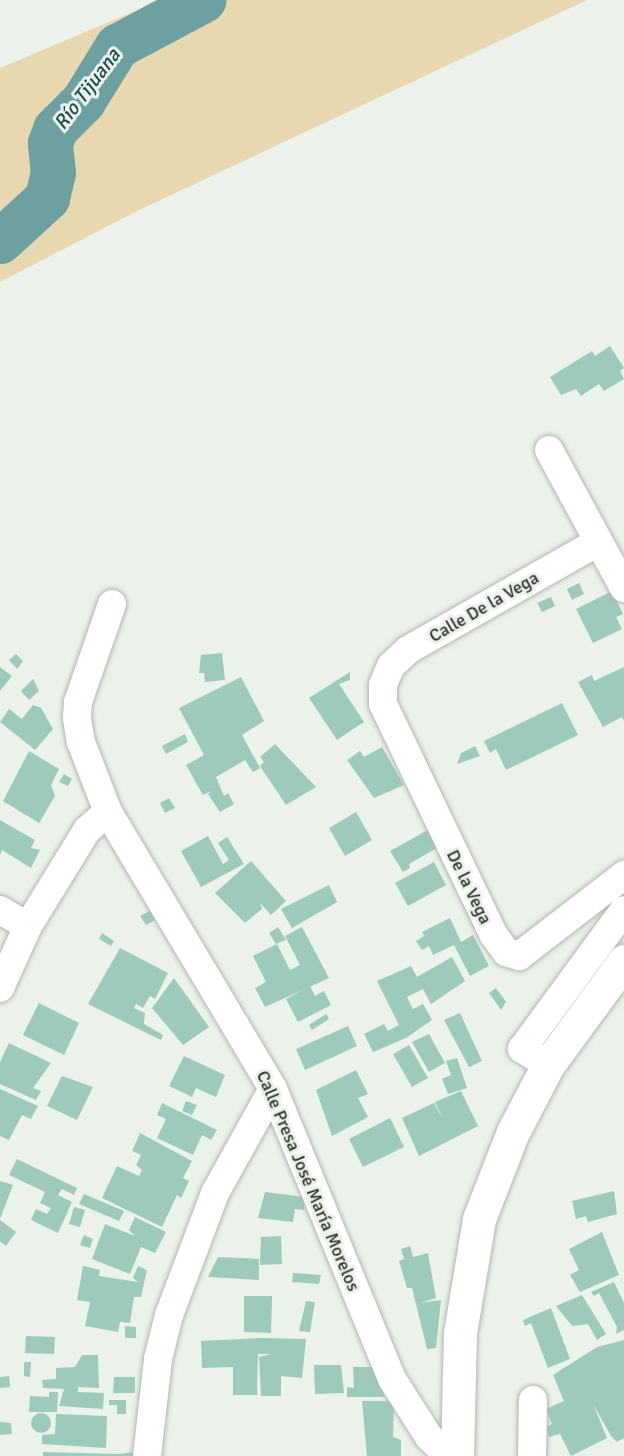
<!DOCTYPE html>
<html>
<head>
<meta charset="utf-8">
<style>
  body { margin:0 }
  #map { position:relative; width:624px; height:1456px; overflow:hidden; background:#eaf2e9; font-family:Signika,sans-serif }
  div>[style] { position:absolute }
  .green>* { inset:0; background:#e8d8b0 }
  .river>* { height:45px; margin:-22.5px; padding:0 22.5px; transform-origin:22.5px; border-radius:22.5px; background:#6da1a1 }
  .building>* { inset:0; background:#9dcbb9 }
  .round { border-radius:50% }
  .roads { filter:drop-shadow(0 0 2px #b0b8af) drop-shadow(0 0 2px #b0b8af) }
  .street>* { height:28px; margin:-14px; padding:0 14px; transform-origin:14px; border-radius:14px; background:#fff }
  .primary>* { height:33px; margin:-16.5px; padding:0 16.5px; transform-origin:16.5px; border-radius:16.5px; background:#fff }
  span { translate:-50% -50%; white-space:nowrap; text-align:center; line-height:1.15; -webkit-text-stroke:6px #eaf2e9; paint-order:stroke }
  .street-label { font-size:18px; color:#2f322e }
  .water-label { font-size:20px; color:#1c4c4c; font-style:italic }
</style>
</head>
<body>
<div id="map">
  <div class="green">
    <div style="clip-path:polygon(161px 0,587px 0,139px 210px,0 282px,0 68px)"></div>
  </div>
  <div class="river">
    <div style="left:0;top:241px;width:64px;rotate:-42.5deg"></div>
    <div style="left:47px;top:198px;width:26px;rotate:-77deg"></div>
    <div style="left:53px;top:173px;width:30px;rotate:-96deg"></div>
    <div style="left:50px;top:143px;width:15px;rotate:-70deg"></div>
    <div style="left:55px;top:129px;width:40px;rotate:-45deg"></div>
    <div style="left:83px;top:101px;width:65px;rotate:-58.3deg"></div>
    <div style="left:117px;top:46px;width:98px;rotate:-28.1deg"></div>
  </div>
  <div class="building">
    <div style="clip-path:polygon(610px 346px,624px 368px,620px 371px,624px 379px,604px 391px,599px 384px,581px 396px,576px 389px,561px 395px,550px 377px,592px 351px,595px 356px)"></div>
    <div style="clip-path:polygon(579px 583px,584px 594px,572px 600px,567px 589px)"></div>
    <div style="clip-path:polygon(612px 591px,623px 614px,616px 617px,622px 629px,593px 643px,576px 609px)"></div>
    <div style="clip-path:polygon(551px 597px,555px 606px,542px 612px,537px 603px)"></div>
    <div style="clip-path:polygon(222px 653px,225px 680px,205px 682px,204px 673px,199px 673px,201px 655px)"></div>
    <div style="clip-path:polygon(16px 654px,23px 661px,17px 669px,9px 660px)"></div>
    <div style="clip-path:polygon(0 667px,12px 676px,0 691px)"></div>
    <div style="clip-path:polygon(624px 667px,624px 721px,622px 717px,603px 727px,578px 682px,592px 675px,594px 681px)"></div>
    <div style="clip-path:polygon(350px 672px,350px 680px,339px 684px,364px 722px,337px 740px,309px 698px)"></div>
    <div style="clip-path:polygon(241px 677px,264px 721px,242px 735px,260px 768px,253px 772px,245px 760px,216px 777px,224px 796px,228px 793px,234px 804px,220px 812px,208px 794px,211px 791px,203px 795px,186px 765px,204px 755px,179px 708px)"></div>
    <div style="clip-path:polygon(33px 679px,39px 691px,29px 700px,21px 691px)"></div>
    <div style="clip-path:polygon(562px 703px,578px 735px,506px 770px,496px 749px,490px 753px,484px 741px)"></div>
    <div style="clip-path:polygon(33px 705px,41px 708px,53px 729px,35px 750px,0 722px,9px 709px,22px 719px)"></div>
    <div style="clip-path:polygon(185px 734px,188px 742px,166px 754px,162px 746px)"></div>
    <div style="clip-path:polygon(275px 744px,316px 787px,286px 805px,260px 766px,264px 762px,260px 757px)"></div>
    <div style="clip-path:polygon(475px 746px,480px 756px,457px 764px,461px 753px)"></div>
    <div style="clip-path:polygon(382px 747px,404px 785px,374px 798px,347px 760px,360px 751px,364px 757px)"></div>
    <div style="clip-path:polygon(29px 751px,59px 769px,51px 785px,55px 796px,39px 823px,3px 801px)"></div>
    <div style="clip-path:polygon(64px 774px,72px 779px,68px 786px,59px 782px)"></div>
    <div style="clip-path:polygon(169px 798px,175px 808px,165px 813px,160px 803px)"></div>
    <div style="clip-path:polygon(356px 812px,372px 840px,345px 856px,329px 828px)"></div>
    <div style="clip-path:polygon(0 820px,35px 840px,31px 848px,40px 850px,31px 868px,2px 850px,0 855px)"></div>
    <div style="clip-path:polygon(428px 830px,437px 848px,409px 864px,410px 868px,403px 872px,390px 851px)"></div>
    <div style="clip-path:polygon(208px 836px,223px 864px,229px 860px,218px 843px,227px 837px,244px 864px,201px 887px,181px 851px)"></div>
    <div style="clip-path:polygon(251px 861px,286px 901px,271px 915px,260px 903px,262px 909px,245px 923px,215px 893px)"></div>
    <div style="clip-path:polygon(434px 862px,446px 885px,408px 906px,395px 883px)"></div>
    <div style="clip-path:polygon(329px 885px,337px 902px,292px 928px,281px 909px)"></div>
    <div style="clip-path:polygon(150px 911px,155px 920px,146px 925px,140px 916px)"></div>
    <div style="clip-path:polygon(450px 918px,461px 942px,473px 935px,489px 966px,470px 976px,454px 945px,433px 955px,429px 946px,422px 950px,416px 941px,424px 936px,422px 932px)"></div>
    <div style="clip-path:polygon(278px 927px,286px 940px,276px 944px,269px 933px)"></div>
    <div style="clip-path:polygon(302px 927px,329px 978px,265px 1007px,255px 988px,266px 982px,253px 956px,277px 944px,290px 970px,300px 965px,285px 936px)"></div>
    <div style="clip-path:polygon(102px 933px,114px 941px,111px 946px,99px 939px)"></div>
    <div style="clip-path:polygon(120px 948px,168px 973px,155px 999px,150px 996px,143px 1008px,136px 1004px,134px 1008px,145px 1013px,144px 1024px,163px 1035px,161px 1040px,88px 1004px)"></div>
    <div style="clip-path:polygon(452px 957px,465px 981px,431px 1004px,423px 989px,407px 997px,413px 1009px,423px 1004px,432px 1020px,406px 1038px,373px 1052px,364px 1034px,384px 1024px,388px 1031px,399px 1025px,377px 981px,411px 966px,417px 977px)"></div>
    <div style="clip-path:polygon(174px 978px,209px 1027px,183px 1045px,152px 1008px)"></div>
    <div style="clip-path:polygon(310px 986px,315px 996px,324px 991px,331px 1005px,298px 1022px,286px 999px)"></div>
    <div style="clip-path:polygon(496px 988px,506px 1002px,501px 1010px,489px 993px)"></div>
    <div style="clip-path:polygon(39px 1003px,79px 1023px,64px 1055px,23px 1035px)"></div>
    <div style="clip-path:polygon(460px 1013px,482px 1061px,469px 1067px,444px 1020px)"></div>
    <div style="clip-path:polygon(326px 1014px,329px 1019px,312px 1030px,309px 1025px)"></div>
    <div style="clip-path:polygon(348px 1026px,357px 1046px,305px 1070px,296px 1049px)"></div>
    <div style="clip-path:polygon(429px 1034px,445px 1063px,429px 1072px,412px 1042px)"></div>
    <div style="clip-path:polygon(9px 1043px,51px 1063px,33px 1088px,41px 1091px,36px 1100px,0 1084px,0 1062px)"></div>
    <div style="clip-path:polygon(409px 1045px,428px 1078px,412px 1087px,393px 1054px)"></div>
    <div style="clip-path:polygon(184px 1056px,225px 1075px,216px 1097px,196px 1088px,192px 1097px,169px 1086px)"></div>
    <div style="clip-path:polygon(457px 1058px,467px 1088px,448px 1094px,442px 1079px,451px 1075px,446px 1061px)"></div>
    <div style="clip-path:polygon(356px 1070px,368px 1094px,358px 1098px,368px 1117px,332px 1136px,316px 1090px)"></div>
    <div style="clip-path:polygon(62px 1076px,93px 1087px,77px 1120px,47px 1106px)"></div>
    <div style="clip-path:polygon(0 1089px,38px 1106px,31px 1119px,22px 1115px,9px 1140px,0 1136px)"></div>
    <div style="clip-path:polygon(461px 1091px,478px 1126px,419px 1156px,402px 1118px,434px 1103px,443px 1119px,435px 1102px)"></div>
    <div style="clip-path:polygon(186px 1101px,197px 1105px,192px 1115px,182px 1111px)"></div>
    <div style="clip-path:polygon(162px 1103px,217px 1130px,211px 1140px,202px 1135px,193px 1155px,157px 1138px,166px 1119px,157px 1115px)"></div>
    <div style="clip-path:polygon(390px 1118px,404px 1147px,363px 1167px,349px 1139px)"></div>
    <div style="clip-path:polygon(140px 1133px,192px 1161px,183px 1178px,189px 1181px,181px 1198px,177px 1195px,162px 1227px,102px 1198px,117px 1166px,139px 1176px,142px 1170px,136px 1165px,141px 1155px,132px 1151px)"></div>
    <div style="clip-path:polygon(17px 1159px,77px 1188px,74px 1195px,62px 1189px,58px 1195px,72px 1202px,58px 1233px,31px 1220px,36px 1209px,47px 1214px,51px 1208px,40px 1203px,45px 1192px,9px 1175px)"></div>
    <div style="clip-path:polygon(0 1181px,13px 1185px,0 1219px)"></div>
    <div style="clip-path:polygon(614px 1191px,617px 1214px,588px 1222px,586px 1216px,576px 1219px,572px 1201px)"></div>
    <div style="clip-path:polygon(265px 1192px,305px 1197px,304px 1210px,295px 1209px,293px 1222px,258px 1218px)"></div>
    <div style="clip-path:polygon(84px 1194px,124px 1211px,119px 1221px,79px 1204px)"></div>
    <div style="clip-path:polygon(74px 1207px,85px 1210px,80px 1227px,69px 1224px)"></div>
    <div style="clip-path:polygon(135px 1217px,166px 1232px,155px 1253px,141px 1247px,130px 1274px,92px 1259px,105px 1224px,135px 1236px,129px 1230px)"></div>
    <div style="clip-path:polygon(0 1220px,16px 1232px,6px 1246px,0 1241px)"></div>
    <div style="clip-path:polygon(602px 1232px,619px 1275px,580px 1292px,570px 1275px,579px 1270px,569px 1249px)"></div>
    <div style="clip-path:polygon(84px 1235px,93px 1239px,90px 1248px,80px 1245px)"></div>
    <div style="clip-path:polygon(281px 1236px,282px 1264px,260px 1265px,261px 1237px)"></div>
    <div style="clip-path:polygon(410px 1246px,413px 1257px,428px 1253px,436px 1298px,420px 1303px,441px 1300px,436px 1348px,427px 1349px,412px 1288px,407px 1288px,399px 1261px,404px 1259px,401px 1249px)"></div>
    <div style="clip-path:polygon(218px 1257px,259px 1259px,259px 1280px,208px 1277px)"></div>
    <div style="clip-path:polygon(83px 1266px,100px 1270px,99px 1276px,138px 1282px,133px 1278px,138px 1266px,147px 1270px,141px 1297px,134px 1297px,130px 1323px,120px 1322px,118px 1332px,85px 1326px,90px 1302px,77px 1300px)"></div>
    <div style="clip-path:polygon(293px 1273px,321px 1275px,319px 1284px,292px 1282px)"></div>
    <div style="clip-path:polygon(614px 1282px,624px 1303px,624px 1330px,616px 1334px,617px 1327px,599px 1293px,594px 1296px,591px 1292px)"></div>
    <div style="clip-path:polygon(582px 1295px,606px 1334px,597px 1340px,588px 1324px,572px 1326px,556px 1306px)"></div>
    <div style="clip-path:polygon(244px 1296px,272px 1296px,271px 1333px,244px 1332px)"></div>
    <div style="clip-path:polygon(306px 1301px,315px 1302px,310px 1332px,299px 1331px)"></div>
    <div style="clip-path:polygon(551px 1308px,570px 1359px,548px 1368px,531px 1323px,525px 1326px,523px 1320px)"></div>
    <div style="clip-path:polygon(125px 1326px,136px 1327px,136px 1338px,125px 1338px)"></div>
    <div style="clip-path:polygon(26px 1336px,55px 1337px,54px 1354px,25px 1353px)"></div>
    <div style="clip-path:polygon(259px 1338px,306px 1339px,302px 1378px,281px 1376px,281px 1396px,261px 1396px,259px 1357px,271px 1354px,258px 1354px,258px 1348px,257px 1395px,233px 1395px,233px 1367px,202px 1368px,201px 1341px)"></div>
    <div style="clip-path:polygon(624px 1340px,624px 1438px,617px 1442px,611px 1436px,593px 1404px,607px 1438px,571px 1456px,560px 1434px,549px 1437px,547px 1427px,552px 1424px,546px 1409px,564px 1401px,553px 1375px,597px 1347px)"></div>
    <div style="clip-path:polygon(82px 1355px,98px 1355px,99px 1388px,78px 1387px,78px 1392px,104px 1393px,103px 1409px,59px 1406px,64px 1389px,43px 1388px,42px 1380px,56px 1379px,56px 1368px,75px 1367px)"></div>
    <div style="clip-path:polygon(24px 1362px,31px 1362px,30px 1377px,24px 1376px)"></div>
    <div style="clip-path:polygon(314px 1365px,341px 1365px,344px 1393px,315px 1394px)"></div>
    <div style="clip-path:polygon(353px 1367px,383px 1367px,384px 1397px,347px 1397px,347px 1387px,354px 1388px)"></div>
    <div style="clip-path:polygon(9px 1376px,10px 1387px,0 1388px,0 1377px)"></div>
    <div style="clip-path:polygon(114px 1377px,135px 1377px,135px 1393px,113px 1393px)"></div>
    <div style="clip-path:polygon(49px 1392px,58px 1392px,57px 1412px,29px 1412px,30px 1396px,49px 1397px)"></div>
    <div style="clip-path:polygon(109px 1400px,126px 1400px,126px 1414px,117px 1414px,117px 1405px,109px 1405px)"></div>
    <div style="clip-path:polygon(362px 1401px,394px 1401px,393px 1437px,401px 1440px,401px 1456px,367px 1456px)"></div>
    <div class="round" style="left:31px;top:1413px;width:20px;height:20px"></div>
    <div style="clip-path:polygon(56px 1414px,107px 1416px,106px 1448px,42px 1444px,42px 1435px,55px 1434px)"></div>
    <div style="clip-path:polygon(0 1422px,11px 1423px,12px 1434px,0 1435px)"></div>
    <div style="clip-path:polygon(43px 1452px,118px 1454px,134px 1452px,133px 1456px,43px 1456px)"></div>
  </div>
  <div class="roads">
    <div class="street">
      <div style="left:549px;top:450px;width:157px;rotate:61.5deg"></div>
      <div style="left:598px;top:542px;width:219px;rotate:150.4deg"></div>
      <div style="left:408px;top:650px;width:23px;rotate:137deg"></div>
      <div style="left:391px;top:666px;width:21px;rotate:113deg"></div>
      <div style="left:383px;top:685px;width:19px;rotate:90deg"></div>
      <div style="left:383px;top:704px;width:255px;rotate:64.4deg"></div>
      <div style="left:493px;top:934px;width:22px;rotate:54deg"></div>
      <div style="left:506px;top:952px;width:14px;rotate:17deg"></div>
      <div style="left:519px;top:956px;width:133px;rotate:-37.6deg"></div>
      <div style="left:112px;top:604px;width:104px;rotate:109.1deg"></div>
      <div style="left:78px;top:702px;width:16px;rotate:94deg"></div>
      <div style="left:77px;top:718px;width:24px;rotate:81deg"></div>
      <div style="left:81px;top:742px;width:75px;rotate:68.9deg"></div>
      <div style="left:108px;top:812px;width:322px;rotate:59.2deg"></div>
      <div style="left:273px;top:1089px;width:313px;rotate:67.7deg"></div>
      <div style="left:392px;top:1379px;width:69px;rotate:57.5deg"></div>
      <div style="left:429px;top:1437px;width:28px;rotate:44deg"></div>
      <div style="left:0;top:910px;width:32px;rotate:30deg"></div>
      <div style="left:0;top:988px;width:68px;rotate:-65.7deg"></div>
      <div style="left:28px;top:926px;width:113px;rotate:-58.4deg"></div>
      <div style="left:87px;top:830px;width:28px;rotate:-41deg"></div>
      <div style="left:548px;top:1065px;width:31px;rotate:-148deg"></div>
      <div style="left:522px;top:1049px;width:172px;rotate:-53.7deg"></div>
      <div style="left:147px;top:1456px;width:98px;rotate:-83.5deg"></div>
      <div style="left:158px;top:1359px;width:45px;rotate:-76deg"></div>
      <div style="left:169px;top:1315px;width:130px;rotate:-69.3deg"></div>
      <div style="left:215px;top:1193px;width:119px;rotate:-60.9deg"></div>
      <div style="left:532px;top:1456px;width:56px;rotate:-89deg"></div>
    </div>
    <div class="primary">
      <div style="left:457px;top:1456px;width:123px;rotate:-88.6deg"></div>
      <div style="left:460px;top:1333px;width:116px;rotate:-80.5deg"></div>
      <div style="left:479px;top:1219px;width:93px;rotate:-68.7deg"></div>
      <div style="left:513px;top:1132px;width:76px;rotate:-62.4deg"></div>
      <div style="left:548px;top:1065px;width:129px;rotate:-53.8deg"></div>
    </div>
  </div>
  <div class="street-label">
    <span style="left:484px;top:607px;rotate:-30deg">Calle De la Vega</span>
    <span style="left:469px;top:887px;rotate:64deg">De la Vega</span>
    <span style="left:308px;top:1181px;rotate:67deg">Calle Presa José María Morelos</span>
  </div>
  <div class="water-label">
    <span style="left:87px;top:89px;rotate:-53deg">Río Tijuana</span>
  </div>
</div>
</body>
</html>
